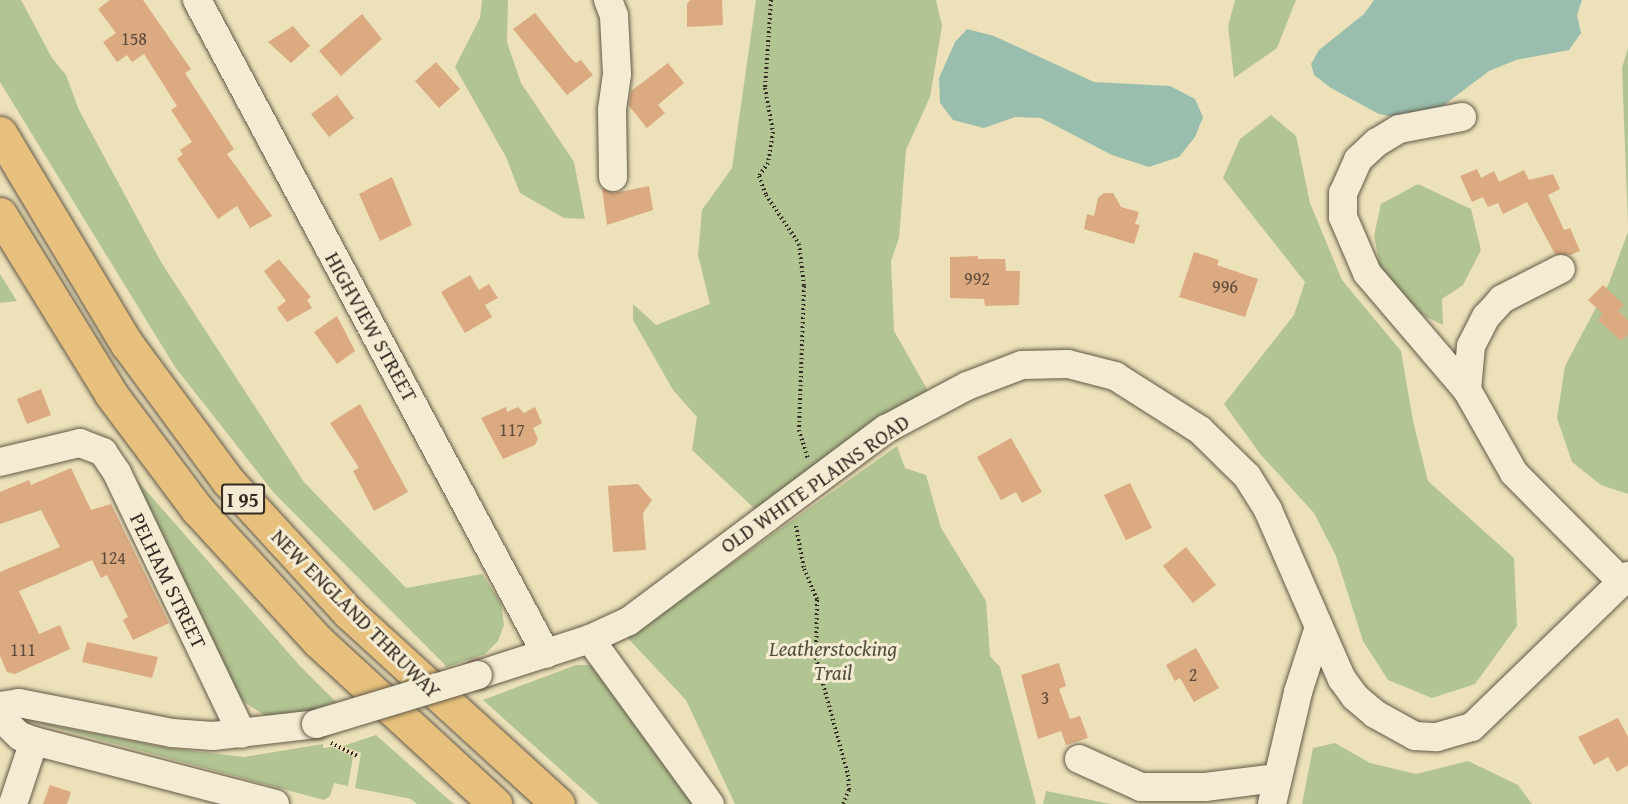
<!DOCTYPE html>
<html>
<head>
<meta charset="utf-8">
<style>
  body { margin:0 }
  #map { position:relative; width:1628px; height:804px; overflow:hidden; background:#ece1b9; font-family:"Gentium Book Plus",serif }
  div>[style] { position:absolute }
  .green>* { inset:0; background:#b3c493 }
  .water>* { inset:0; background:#99beae }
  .building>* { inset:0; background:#dbaa81 }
  .path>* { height:4px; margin-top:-2px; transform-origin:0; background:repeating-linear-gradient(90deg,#352a23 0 1.5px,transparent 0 4.5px) }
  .roads { filter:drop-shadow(0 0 2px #635848) drop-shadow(0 0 2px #635848) }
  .minor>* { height:28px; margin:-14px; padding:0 14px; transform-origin:14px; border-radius:14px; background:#f3ecd2 }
  .highway>* { height:33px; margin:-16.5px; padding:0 16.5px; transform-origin:16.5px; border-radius:16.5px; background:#e6c07c }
  .bridges { filter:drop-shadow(0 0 2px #635848) drop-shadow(0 0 2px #635848) }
  .minor-bridge>* { height:28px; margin:-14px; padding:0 14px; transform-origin:14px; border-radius:14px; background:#f3ecd2 }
  span { translate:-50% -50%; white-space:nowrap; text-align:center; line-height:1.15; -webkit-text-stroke:6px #f3ecd2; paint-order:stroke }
  .number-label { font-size:18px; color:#5e4a3a }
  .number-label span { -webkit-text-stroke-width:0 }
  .shield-label span { padding:2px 4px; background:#f3ecd2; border:2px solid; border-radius:4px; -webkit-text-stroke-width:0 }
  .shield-label { font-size:20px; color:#352a23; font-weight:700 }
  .street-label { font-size:21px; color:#352a23 }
  .park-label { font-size:21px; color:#54503f; font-style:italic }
</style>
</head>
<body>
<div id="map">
  <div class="green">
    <div style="clip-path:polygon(0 0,21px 0,52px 58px,66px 75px,79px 110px,161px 262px,304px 482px,406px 588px,482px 574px,501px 603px,504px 625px,498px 641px,485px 654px,447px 667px,274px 493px,175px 367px,0 82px)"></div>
    <div style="clip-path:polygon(482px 0,508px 0,507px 42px,521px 83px,574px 162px,585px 219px,564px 218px,520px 193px,506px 157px,455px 67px,480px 18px)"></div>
    <div style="clip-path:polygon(756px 0,936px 0,942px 26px,930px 97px,906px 150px,899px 238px,891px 261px,894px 331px,931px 396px,756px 510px,692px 450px,697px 417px,673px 390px,633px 320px,633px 304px,656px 325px,710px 304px,698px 255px,702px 210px,732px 168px)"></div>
    <div style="clip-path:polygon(1235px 0,1296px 0,1277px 48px,1234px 78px,1228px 26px)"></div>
    <div style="clip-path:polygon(1628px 48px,1628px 225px,1622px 68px)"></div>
    <div style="clip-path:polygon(1271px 115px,1296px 136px,1310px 203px,1342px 280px,1401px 351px,1413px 421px,1428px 481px,1514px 558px,1517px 626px,1475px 684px,1432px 698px,1388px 680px,1363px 641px,1336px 556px,1314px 513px,1261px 455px,1224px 404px,1294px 315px,1305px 282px,1223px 178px,1240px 139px)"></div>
    <div style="clip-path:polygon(1418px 184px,1471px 209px,1481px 250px,1463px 285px,1442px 299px,1443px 325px,1424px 316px,1393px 287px,1380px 268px,1374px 236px,1381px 204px)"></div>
    <div style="clip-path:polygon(1628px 232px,1628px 494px,1601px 485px,1572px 462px,1557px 418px,1565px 366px,1609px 283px)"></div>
    <div style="clip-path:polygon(0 274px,17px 301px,0 303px)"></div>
    <div style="clip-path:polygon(897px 446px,905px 468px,926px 475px,941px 528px,986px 601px,990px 656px,1000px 667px,1036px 804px,735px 804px,686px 700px,622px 632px,666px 610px)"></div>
    <div style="clip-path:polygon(136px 479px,300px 666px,337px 703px,270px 719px,240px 699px)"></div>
    <div style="clip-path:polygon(576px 665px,595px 665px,699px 804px,599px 804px,483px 700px)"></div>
    <div style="clip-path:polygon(22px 719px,168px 748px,244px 757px,323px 744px,323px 748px,332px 747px,353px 757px,348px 786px,334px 783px,330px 796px,324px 800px)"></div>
    <div style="clip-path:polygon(376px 735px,440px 792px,454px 804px,417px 804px,411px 799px,355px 788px,361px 753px,343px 746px)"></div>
    <div style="clip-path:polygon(1335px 743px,1370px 763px,1416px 774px,1468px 761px,1518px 785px,1532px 804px,1302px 804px,1313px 748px)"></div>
    <div style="clip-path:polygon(1046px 791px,1111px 804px,1043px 804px)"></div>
  </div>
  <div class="water">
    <div style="clip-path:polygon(1374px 0,1582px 0,1577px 15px,1581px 33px,1569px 50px,1516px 60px,1489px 71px,1436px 111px,1399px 118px,1379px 114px,1331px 88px,1314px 75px,1311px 64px,1319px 50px,1364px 14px)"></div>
    <div style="clip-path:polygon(967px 29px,994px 36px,1094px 82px,1170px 86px,1195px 99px,1203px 117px,1195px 137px,1179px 157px,1149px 167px,1112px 155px,1041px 118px,1015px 117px,984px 128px,953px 120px,940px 103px,939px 78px,955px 42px)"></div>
  </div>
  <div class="building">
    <div style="clip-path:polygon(110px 0,143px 0,191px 69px,185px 73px,234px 149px,227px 154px,272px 216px,250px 228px,237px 206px,218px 219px,177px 159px,183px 154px,180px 150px,192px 142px,171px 110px,177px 106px,144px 54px,132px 62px,127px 55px,117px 62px,103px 42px,116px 33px,98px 9px)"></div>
    <div style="clip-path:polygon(690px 0,722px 0,723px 25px,687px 27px,687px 4px)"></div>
    <div style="clip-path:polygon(535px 13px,569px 56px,576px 63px,581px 60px,593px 75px,567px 95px,513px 29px)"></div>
    <div style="clip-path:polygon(362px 14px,382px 39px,341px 76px,319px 51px)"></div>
    <div style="clip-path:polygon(293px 26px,310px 46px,291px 63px,268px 42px)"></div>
    <div style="clip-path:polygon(436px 62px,460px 89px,439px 108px,415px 81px)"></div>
    <div style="clip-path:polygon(668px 63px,684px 83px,658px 105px,665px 113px,647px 128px,629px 106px,631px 91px)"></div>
    <div style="clip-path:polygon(337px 95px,354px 118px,329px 137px,311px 114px)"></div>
    <div style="clip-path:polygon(1477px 169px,1481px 178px,1494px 171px,1499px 182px,1524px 170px,1529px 180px,1553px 174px,1560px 189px,1548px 195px,1564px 230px,1570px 228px,1580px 251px,1570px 255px,1555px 254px,1527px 202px,1503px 214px,1498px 203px,1488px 207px,1483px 197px,1472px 202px,1460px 176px)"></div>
    <div style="clip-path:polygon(392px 177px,412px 225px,380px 241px,359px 194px)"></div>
    <div style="clip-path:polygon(649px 186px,653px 210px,607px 225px,602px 188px,614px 193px)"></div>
    <div style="clip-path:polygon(1104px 193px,1113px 193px,1121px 207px,1139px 212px,1135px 224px,1140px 225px,1134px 244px,1084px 229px,1087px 214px,1094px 216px,1098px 198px)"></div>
    <div style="clip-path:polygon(1194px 252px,1219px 260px,1217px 265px,1258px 279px,1245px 317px,1179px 297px)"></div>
    <div style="clip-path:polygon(978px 256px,978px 259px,1005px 259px,1006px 271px,1020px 271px,1019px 305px,985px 306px,984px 299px,950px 298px,950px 257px)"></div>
    <div style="clip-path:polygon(279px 259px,311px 297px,307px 300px,312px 308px,287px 322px,277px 308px,286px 301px,264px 271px)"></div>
    <div style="clip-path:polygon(470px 275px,479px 290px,489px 284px,498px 298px,485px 305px,492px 317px,465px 333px,441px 292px)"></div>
    <div style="clip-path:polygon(1603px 285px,1624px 305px,1618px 311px,1628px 320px,1628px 334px,1621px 341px,1598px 320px,1603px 314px,1588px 300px)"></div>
    <div style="clip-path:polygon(337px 316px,355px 351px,337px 364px,314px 332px)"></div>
    <div style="clip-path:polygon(41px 389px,51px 415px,27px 424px,17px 399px)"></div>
    <div style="clip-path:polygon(360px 404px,408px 492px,374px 511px,353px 471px,359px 468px,330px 423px)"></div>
    <div style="clip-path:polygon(506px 407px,507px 412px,518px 407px,524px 413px,535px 407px,542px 423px,533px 428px,538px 439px,535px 445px,503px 459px,481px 418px)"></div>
    <div style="clip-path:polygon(1011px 438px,1042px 492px,1022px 503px,1016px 492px,1001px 500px,977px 457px)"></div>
    <div style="clip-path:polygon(71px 468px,91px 510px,111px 504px,169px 623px,133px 640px,123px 620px,128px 617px,107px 575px,101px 578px,92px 560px,19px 591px,39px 634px,60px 625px,70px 649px,15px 674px,7px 672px,0 656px,0 572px,60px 547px,41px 510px,0 524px,0 492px,29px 480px,31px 485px)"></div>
    <div style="clip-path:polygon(1130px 483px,1152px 528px,1126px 540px,1104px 495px)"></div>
    <div style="clip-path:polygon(638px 484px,652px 500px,643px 513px,646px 550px,613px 552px,608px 486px)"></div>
    <div style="clip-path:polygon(1186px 547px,1216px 585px,1193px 603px,1163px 566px)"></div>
    <div style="clip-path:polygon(87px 642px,158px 657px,152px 678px,82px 662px)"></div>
    <div style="clip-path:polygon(1196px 648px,1219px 688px,1194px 702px,1180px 678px,1175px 681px,1166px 665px)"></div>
    <div style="clip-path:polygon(1059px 663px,1066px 686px,1059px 689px,1070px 719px,1080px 716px,1088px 738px,1066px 745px,1061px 731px,1038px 739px,1021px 675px)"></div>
    <div style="clip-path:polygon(1618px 718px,1628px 737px,1628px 765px,1617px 772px,1608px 757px,1594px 765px,1578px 737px)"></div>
    <div style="clip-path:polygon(50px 785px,71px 792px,67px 804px,43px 804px)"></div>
  </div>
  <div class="path">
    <div style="left:771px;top:0;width:88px;rotate:93.9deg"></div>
    <div style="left:765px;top:88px;width:45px;rotate:79.7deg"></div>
    <div style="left:773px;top:132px;width:31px;rotate:99deg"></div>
    <div style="left:768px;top:163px;width:16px;rotate:125deg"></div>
    <div style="left:759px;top:176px;width:20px;rotate:70deg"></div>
    <div style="left:766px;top:195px;width:59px;rotate:56deg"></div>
    <div style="left:799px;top:244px;width:42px;rotate:83.2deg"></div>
    <div style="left:804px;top:286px;width:144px;rotate:92deg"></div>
    <div style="left:799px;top:430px;width:30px;rotate:73deg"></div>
    <div style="left:796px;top:526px;width:44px;rotate:79.5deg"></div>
    <div style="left:804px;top:569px;width:34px;rotate:67deg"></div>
    <div style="left:817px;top:600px;width:58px;rotate:91deg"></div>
    <div style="left:816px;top:658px;width:121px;rotate:74.7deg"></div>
    <div style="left:848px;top:775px;width:15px;rotate:86deg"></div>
    <div style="left:849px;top:790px;width:15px;rotate:113deg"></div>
    <div style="left:331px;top:743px;width:30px;rotate:26deg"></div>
  </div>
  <div class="roads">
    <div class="minor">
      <div style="left:197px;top:0;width:741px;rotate:61.91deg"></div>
      <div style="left:608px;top:0;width:17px;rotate:69deg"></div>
      <div style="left:614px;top:16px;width:58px;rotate:87deg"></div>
      <div style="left:617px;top:74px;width:36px;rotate:98deg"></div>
      <div style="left:612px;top:110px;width:67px;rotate:89.1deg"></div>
      <div style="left:1462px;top:117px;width:64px;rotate:169.2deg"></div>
      <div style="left:1399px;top:129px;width:26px;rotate:149deg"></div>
      <div style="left:1377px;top:142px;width:26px;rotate:137deg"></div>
      <div style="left:1358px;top:160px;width:36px;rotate:114deg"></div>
      <div style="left:1343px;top:193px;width:24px;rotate:90deg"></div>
      <div style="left:1343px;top:217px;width:61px;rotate:66.8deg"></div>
      <div style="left:1367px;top:273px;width:154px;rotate:49.5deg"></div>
      <div style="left:1467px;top:390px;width:95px;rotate:60.5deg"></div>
      <div style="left:1514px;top:473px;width:153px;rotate:45.3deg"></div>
      <div style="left:1467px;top:390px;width:44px;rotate:-84.8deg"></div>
      <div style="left:1471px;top:346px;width:33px;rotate:-63deg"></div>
      <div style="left:1486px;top:317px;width:24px;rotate:-48deg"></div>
      <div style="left:1502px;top:299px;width:66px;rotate:-27deg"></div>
      <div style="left:0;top:462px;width:82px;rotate:-13.4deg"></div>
      <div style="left:80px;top:443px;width:25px;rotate:21deg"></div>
      <div style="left:103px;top:452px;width:25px;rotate:56deg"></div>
      <div style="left:117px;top:473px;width:289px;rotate:64.4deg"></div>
      <div style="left:590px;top:639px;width:204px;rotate:54deg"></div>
      <div style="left:478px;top:675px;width:118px;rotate:-17.8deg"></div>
      <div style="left:590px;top:639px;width:43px;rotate:-24.8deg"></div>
      <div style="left:629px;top:621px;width:321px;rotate:-36.8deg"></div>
      <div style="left:886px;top:429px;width:92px;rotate:-28deg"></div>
      <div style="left:967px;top:386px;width:59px;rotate:-20.9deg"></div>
      <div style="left:1022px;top:365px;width:46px;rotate:-1.2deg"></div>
      <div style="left:1068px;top:364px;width:49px;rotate:14.3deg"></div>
      <div style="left:1115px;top:376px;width:101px;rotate:32.4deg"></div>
      <div style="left:1200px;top:430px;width:66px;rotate:44.4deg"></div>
      <div style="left:1247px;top:476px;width:40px;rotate:58deg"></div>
      <div style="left:1268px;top:510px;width:184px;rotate:66.4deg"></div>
      <div style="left:1342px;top:679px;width:22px;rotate:54deg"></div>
      <div style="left:1355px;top:697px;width:26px;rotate:40deg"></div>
      <div style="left:1375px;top:714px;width:46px;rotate:28.8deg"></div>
      <div style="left:1415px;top:736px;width:22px;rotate:3deg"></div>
      <div style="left:1437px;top:737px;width:36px;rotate:-16deg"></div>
      <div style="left:1472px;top:727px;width:217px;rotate:-44.1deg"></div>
      <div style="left:0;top:706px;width:19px;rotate:-9deg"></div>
      <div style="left:19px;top:703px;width:156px;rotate:11.1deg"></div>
      <div style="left:172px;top:733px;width:41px;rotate:4.2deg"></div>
      <div style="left:213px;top:736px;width:104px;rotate:-6.6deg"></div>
      <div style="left:0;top:717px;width:28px;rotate:44deg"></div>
      <div style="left:20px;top:736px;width:15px;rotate:20deg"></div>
      <div style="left:34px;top:741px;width:249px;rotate:14.6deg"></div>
      <div style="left:1079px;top:759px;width:68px;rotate:24.3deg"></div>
      <div style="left:1141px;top:787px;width:64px"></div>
      <div style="left:1205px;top:787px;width:73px;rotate:-7.1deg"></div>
      <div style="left:13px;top:804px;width:66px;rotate:-71.6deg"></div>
      <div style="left:1272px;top:804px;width:115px;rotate:-76.9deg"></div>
      <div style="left:1298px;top:692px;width:68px;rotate:-72.1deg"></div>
    </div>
    <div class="highway">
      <div style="left:0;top:133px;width:246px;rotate:59deg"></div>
      <div style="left:127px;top:344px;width:170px;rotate:53.6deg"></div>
      <div style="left:228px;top:481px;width:179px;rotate:47.5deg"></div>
      <div style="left:349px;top:613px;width:283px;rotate:42.4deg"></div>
      <div style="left:0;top:214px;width:211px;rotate:58.3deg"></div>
      <div style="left:111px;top:394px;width:144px;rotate:53.2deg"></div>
      <div style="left:197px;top:509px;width:179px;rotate:47.5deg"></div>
      <div style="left:318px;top:641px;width:241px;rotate:42.6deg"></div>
    </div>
  </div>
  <div class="bridges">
    <div class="minor-bridge">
      <div style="left:316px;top:724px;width:169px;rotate:-16.8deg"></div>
    </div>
  </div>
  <div class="number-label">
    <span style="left:134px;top:39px">158</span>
    <span style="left:977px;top:279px">992</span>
    <span style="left:1225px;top:287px">996</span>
    <span style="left:512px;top:430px">117</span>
    <span style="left:113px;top:558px">124</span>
    <span style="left:23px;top:650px">111</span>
    <span style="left:1193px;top:675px">2</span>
    <span style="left:1045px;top:698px">3</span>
  </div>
  <div class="shield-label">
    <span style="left:243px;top:499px">I 95</span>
  </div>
  <div class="street-label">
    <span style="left:371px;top:327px;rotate:61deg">HIGHVIEW STREET</span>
    <span style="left:815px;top:484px;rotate:-35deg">OLD WHITE PLAINS ROAD</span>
    <span style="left:168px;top:581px;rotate:64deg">PELHAM STREET</span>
    <span style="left:356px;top:614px;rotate:45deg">NEW ENGLAND THRUWAY</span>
  </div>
  <div class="park-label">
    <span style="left:833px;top:661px">Leatherstocking<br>Trail</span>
  </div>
</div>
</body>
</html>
